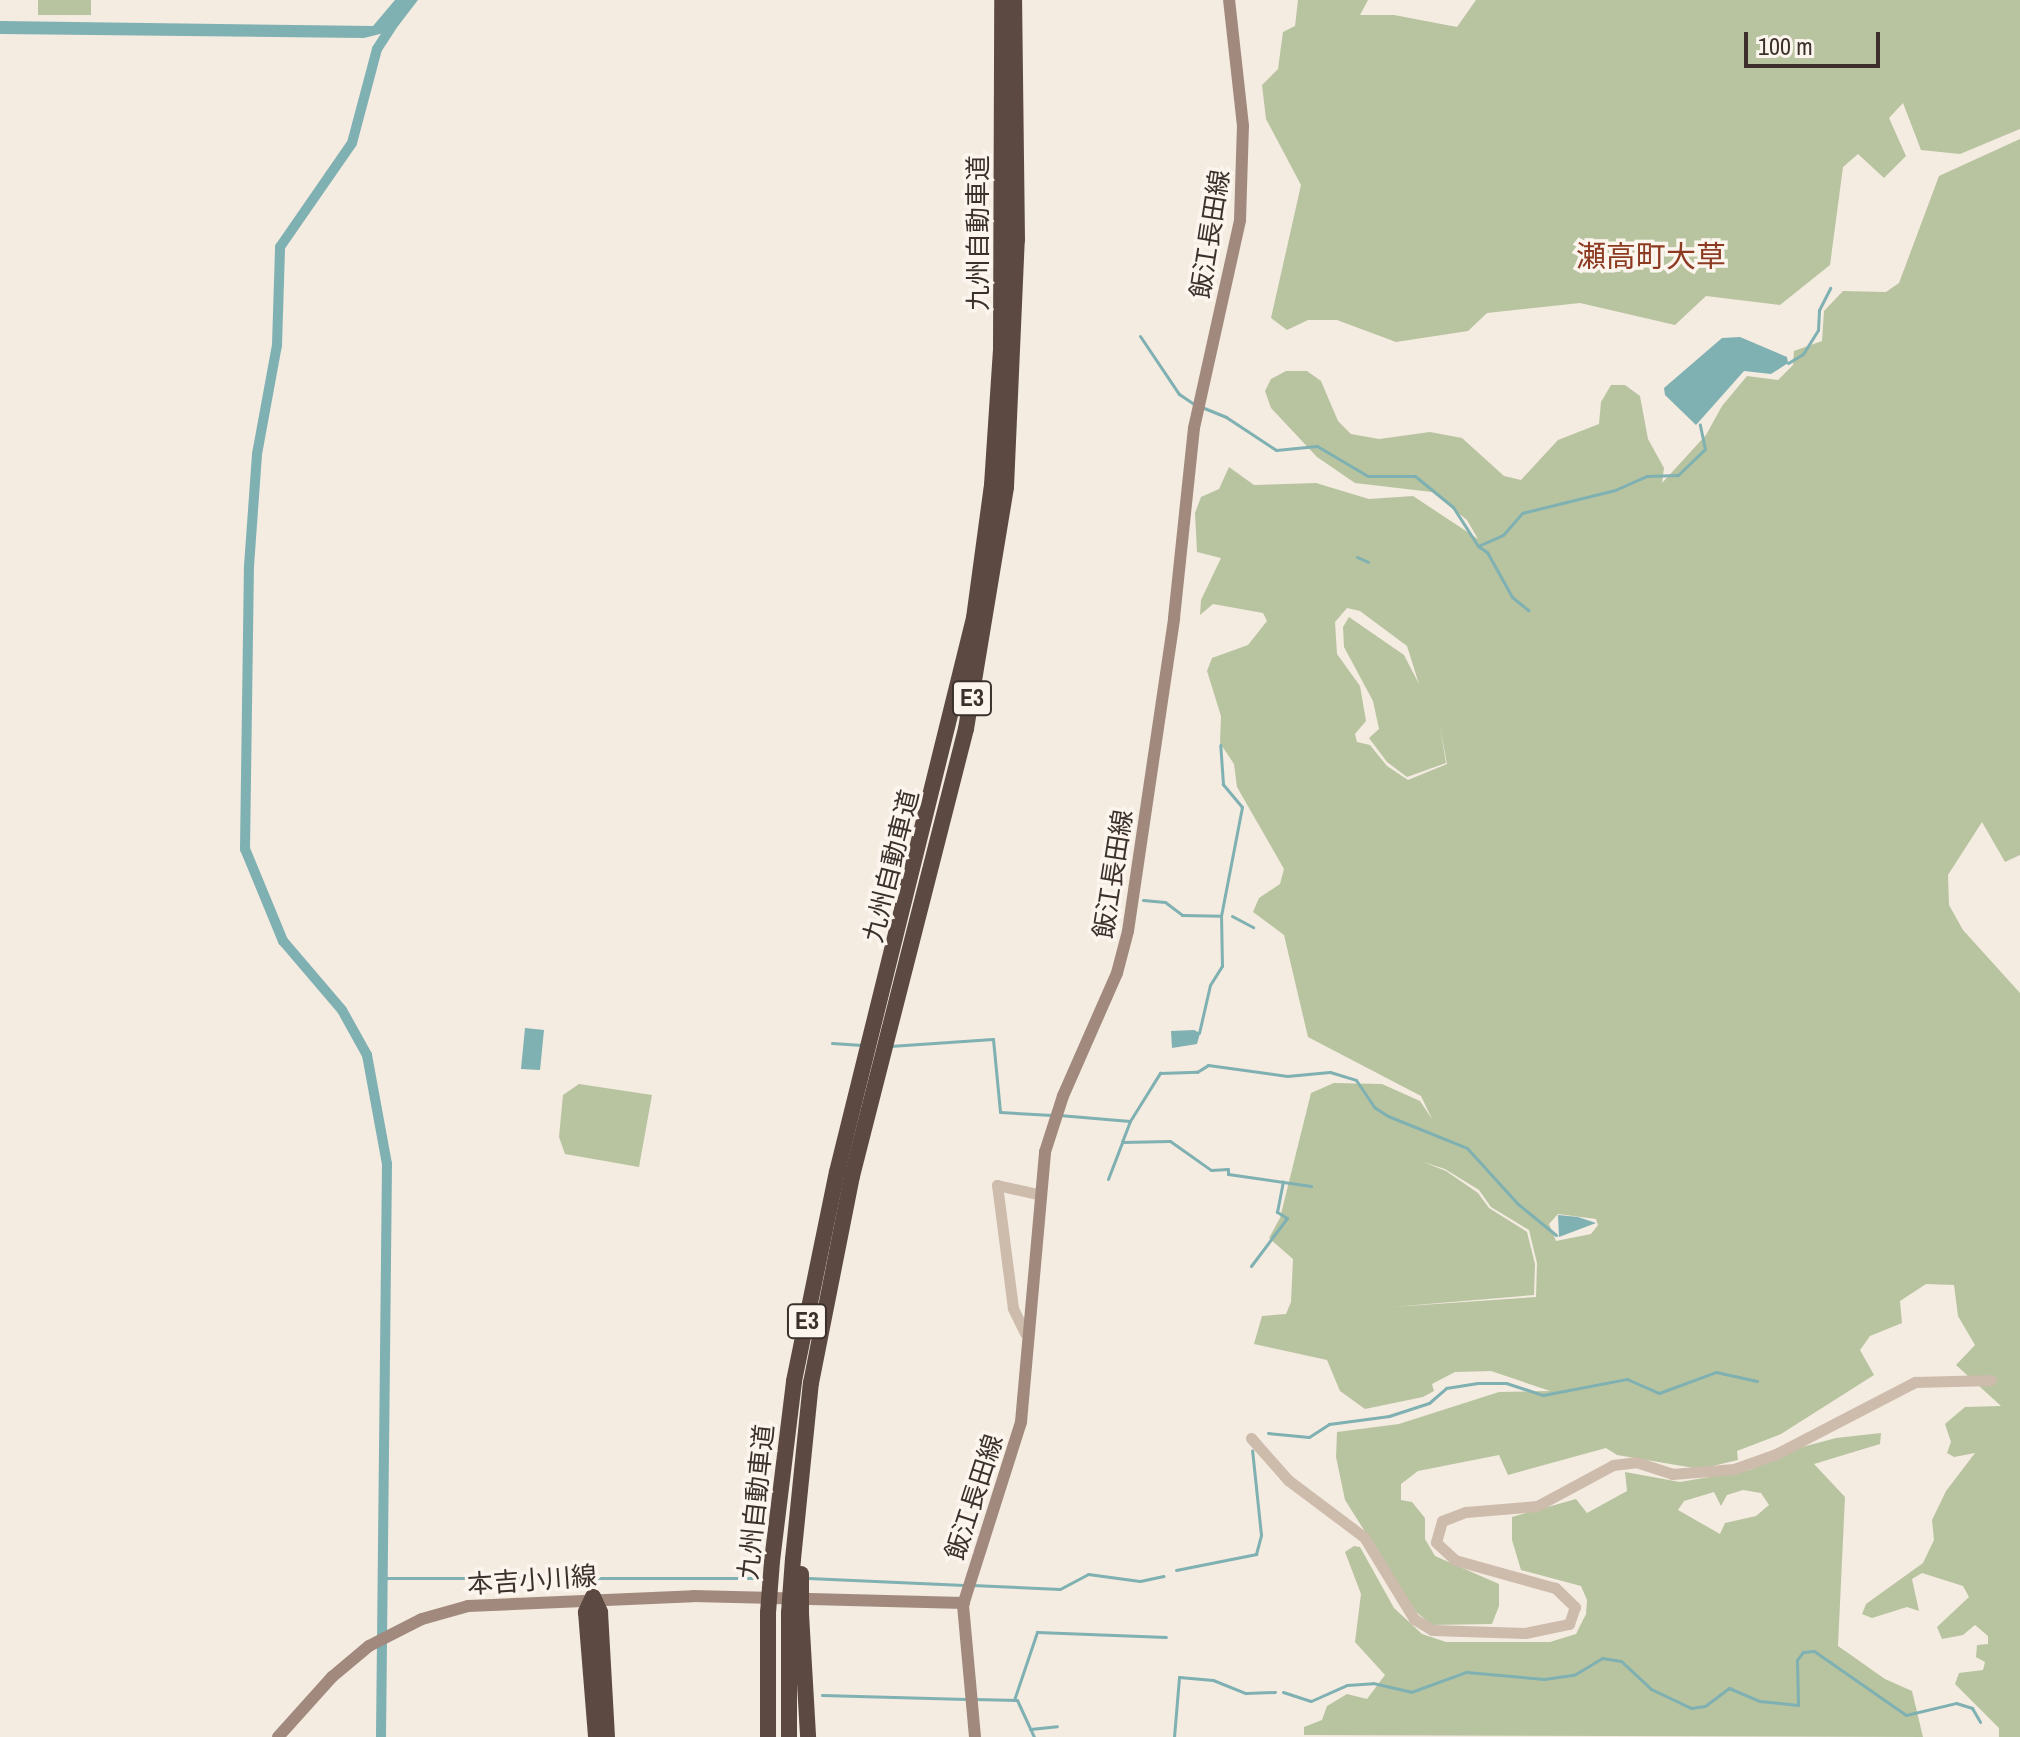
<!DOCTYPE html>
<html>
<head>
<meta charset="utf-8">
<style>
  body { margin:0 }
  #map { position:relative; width:2020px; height:1737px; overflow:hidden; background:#f4ebe1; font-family:"Archivo Narrow","Noto Sans JP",sans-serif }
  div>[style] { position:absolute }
  .green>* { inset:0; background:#b8c4a0 }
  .water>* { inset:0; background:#7fb0b2 }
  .stream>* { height:3px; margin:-1.5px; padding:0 1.5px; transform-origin:1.5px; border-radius:1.5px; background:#7fb0b2 }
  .canal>* { height:10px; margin:-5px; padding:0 5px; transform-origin:5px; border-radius:5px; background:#7fb0b2 }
  .tertiary>* { height:11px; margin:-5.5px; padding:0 5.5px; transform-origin:5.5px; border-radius:5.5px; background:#cdbbac }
  .secondary>* { height:12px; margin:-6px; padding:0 6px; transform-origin:6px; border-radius:6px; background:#a18a7d }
  .motorway>* { height:16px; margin:-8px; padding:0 8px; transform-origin:8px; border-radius:8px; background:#5c4a42 }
  .motorway-bridge>* { height:16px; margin:-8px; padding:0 8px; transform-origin:8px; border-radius:8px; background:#5c4a42 }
  span { translate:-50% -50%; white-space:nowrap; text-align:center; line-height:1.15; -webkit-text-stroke:7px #fbf5ee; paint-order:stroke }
  .shield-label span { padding:2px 6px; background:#fbf5ee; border:2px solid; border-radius:6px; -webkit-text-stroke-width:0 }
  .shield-label { font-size:24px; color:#3b302b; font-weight:700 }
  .street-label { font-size:26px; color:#3b302b }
  .quarter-label { font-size:30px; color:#8c3b22 }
  .scale { position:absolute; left:1744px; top:32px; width:136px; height:36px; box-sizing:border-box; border:4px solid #3b302b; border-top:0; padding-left:10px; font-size:24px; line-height:28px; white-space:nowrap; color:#3b302b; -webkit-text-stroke:6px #fbf5ee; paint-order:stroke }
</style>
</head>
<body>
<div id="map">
  <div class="green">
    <div style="clip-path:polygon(38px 0,91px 0,91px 15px,38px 15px)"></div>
    <div style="clip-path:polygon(1298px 0,1368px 0,1360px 15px,1394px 15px,1457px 27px,1476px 0,2020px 0,2020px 129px,1960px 154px,1921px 150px,1903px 103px,1889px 118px,1906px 156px,1884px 178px,1858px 154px,1843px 167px,1830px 265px,1780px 305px,1706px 296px,1675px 325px,1580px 303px,1487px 313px,1468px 331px,1396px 342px,1337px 320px,1308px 320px,1287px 330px,1271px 318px,1301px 185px,1266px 119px,1262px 85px,1278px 69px,1283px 32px,1295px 26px)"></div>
    <div style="clip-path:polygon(evenodd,2020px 139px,2020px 855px,2005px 862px,1982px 822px,1948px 875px,1949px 905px,1963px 930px,2020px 993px,2020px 1737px,1999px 1737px,1999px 1728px,1955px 1684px,1959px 1673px,1983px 1670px,1985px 1662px,1976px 1657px,1977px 1645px,1988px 1644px,1988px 1636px,1975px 1625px,1963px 1635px,1942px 1639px,1937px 1627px,1969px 1597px,1963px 1586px,1922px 1573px,1912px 1579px,1919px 1611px,1907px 1607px,1872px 1618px,1862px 1614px,1866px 1604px,1923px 1563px,1934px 1540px,1932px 1520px,1946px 1491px,1975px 1453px,1954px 1457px,1947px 1453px,1951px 1442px,1945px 1424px,1965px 1407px,2001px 1406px,1956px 1365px,1975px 1345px,1958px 1316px,1954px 1285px,1926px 1284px,1900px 1301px,1902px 1323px,1870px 1336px,1860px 1350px,1874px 1375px,1781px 1434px,1737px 1451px,1738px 1460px,1700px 1469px,1617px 1455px,1606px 1448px,1508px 1475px,1499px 1455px,1418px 1471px,1401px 1484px,1401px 1500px,1412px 1502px,1425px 1518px,1425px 1539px,1435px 1556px,1499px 1584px,1499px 1606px,1492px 1624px,1432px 1625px,1416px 1612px,1345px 1500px,1336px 1457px,1337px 1432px,1399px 1424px,1499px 1392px,1550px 1391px,1491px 1371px,1455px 1372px,1432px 1384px,1434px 1391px,1423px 1397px,1365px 1409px,1340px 1391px,1327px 1360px,1254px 1344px,1262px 1316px,1286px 1314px,1291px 1302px,1293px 1259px,1269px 1238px,1280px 1218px,1311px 1093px,1334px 1083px,1382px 1084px,1420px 1101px,1432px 1119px,1421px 1096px,1308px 1037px,1284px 935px,1253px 912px,1259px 898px,1280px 884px,1284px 869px,1237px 787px,1234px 764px,1220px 743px,1221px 716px,1207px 671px,1212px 658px,1248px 645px,1267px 621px,1263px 613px,1213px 604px,1200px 615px,1201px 600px,1221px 558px,1197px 552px,1195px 513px,1201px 497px,1219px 489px,1229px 467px,1254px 485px,1316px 483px,1369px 499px,1413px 496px,1478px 539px,1467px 520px,1432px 492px,1355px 483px,1317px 457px,1271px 408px,1265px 391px,1271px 379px,1286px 371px,1307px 371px,1321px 381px,1338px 421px,1351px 434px,1379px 439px,1430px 432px,1462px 438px,1504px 476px,1521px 480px,1558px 440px,1599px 424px,1601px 402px,1611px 385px,1625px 385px,1640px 396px,1648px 439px,1664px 468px,1662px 483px,1706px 435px,1722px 406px,1747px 376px,1778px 380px,1793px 365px,1794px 351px,1822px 341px,1824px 311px,1843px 291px,1886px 292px,1899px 283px,1939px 176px,2020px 139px,1347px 608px,1360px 611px,1407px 646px,1419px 684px,1404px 655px,1349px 617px,1343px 627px,1344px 647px,1373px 701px,1379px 729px,1369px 738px,1387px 762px,1407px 777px,1446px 763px,1440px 727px,1447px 764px,1408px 780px,1387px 766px,1370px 745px,1357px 742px,1355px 734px,1366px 721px,1360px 686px,1337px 654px,1335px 622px,1347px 608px,2020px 139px,1423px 1162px,1445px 1169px,1479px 1190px,1491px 1207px,1529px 1230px,1537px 1263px,1536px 1297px,1392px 1307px,1534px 1295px,1535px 1264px,1527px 1232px,1489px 1208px,1478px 1193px,1446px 1171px,1423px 1162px,2020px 139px,1558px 1214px,1596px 1219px,1598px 1225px,1591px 1234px,1556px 1241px,1549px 1224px,1558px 1214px)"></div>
    <div style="clip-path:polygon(579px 1084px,652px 1095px,639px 1167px,565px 1154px,559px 1137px,563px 1095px)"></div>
    <div style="clip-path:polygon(evenodd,1881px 1433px,1880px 1444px,1814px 1464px,1845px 1497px,1838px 1646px,1885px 1679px,1912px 1691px,1923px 1737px,1304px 1735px,1304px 1727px,1322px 1720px,1327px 1706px,1347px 1694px,1367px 1699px,1385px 1675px,1355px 1642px,1361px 1594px,1345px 1552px,1354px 1546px,1360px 1547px,1394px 1608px,1422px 1634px,1446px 1642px,1550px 1642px,1576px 1634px,1586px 1614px,1587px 1600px,1581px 1586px,1521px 1570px,1512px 1540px,1512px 1517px,1576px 1499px,1587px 1513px,1627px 1491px,1625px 1472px,1680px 1482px,1750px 1470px,1795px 1449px,1836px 1438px,1881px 1433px,1743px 1490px,1761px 1493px,1769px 1505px,1756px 1516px,1725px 1523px,1720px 1534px,1678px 1510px,1684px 1501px,1714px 1492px,1721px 1506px,1727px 1495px,1743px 1490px)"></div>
  </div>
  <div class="water">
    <div style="clip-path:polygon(395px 0,418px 0,398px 26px,391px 22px,384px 33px,364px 38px,0 34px,0 21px,373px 26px)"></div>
    <div style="clip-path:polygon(1740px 337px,1787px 357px,1788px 363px,1771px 374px,1744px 371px,1696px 425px,1665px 395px,1664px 388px,1722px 338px)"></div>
    <div style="clip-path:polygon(525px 1028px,544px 1030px,540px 1070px,521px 1069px)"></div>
    <div style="clip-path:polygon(1194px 1030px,1200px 1033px,1197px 1044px,1172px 1048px,1171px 1031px)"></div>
    <div style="clip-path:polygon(1558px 1215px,1578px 1217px,1596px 1223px,1559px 1237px)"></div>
  </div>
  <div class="stream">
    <div style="left:1140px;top:336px;width:70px;rotate:56.1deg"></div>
    <div style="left:1179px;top:394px;width:22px;rotate:34deg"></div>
    <div style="left:1788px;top:363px;width:17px;rotate:-31deg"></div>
    <div style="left:1803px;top:354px;width:28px;rotate:-58deg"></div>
    <div style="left:1818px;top:330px;width:20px;rotate:-87deg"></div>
    <div style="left:1819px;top:310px;width:25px;rotate:-63deg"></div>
    <div style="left:1204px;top:408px;width:24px;rotate:22deg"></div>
    <div style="left:1226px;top:417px;width:60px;rotate:33.4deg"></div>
    <div style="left:1276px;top:450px;width:41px;rotate:-5.6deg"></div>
    <div style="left:1317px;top:446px;width:59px;rotate:30.5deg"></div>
    <div style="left:1368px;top:476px;width:47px"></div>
    <div style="left:1415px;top:476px;width:49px;rotate:39.2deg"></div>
    <div style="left:1453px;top:507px;width:46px;rotate:57.3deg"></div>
    <div style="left:1478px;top:546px;width:27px;rotate:-24deg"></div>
    <div style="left:1503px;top:535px;width:29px;rotate:-49deg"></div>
    <div style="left:1522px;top:513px;width:96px;rotate:-13.9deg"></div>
    <div style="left:1615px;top:490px;width:35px;rotate:-24deg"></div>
    <div style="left:1647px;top:476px;width:31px;rotate:-2deg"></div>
    <div style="left:1678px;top:475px;width:37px;rotate:-44deg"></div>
    <div style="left:1705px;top:449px;width:25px;rotate:-102deg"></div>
    <div style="left:1478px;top:546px;width:11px;rotate:34deg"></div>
    <div style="left:1487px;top:552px;width:51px;rotate:60.9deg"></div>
    <div style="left:1512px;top:597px;width:21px;rotate:39deg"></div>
    <div style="left:1357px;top:557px;width:12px;rotate:24deg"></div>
    <div style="left:1143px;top:900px;width:22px;rotate:5deg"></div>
    <div style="left:1165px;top:902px;width:21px;rotate:37deg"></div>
    <div style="left:1182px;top:915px;width:39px;rotate:1deg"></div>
    <div style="left:1221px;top:916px;width:111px;rotate:-79.1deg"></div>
    <div style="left:1242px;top:807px;width:30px;rotate:-130deg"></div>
    <div style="left:1223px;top:784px;width:39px;rotate:-94deg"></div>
    <div style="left:1232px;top:916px;width:24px;rotate:28deg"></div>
    <div style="left:1199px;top:1033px;width:49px;rotate:-77.1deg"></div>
    <div style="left:1210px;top:985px;width:22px;rotate:-58deg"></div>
    <div style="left:1222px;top:966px;width:50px;rotate:-91.1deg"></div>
    <div style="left:832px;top:1043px;width:30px;rotate:4deg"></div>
    <div style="left:890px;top:1046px;width:103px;rotate:-3.9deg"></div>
    <div style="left:993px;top:1039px;width:73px;rotate:84.5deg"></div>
    <div style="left:1000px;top:1112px;width:52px;rotate:3.3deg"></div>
    <div style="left:1059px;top:1115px;width:71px;rotate:4.8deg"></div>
    <div style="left:1130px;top:1121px;width:57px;rotate:-58deg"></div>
    <div style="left:1160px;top:1073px;width:37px;rotate:-2deg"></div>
    <div style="left:1197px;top:1072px;width:13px;rotate:-32deg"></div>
    <div style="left:1208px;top:1065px;width:80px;rotate:7.9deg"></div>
    <div style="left:1287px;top:1076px;width:43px;rotate:-5.3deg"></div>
    <div style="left:1330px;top:1072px;width:27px;rotate:17deg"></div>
    <div style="left:1356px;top:1080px;width:32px;rotate:56deg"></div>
    <div style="left:1374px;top:1107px;width:17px;rotate:33deg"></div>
    <div style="left:1388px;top:1116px;width:85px;rotate:22.1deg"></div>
    <div style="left:1467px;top:1148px;width:76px;rotate:47.7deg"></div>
    <div style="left:1518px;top:1204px;width:49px;rotate:39.2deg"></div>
    <div style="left:1130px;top:1121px;width:22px;rotate:111deg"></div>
    <div style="left:1122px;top:1142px;width:48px;rotate:-1.2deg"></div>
    <div style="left:1170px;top:1141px;width:50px;rotate:35.3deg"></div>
    <div style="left:1211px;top:1170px;width:17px;rotate:-3deg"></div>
    <div style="left:1228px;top:1169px;width:5px;rotate:90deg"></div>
    <div style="left:1228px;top:1174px;width:84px;rotate:8.2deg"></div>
    <div style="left:1108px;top:1179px;width:40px;rotate:-69deg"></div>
    <div style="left:1251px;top:1266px;width:60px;rotate:-53.1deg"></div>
    <div style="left:1287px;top:1218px;width:12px;rotate:-149deg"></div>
    <div style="left:1277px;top:1212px;width:31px;rotate:-79deg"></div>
    <div style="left:1268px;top:1433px;width:41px;rotate:5.6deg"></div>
    <div style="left:1309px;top:1437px;width:24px;rotate:-33deg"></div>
    <div style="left:1329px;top:1424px;width:61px;rotate:-7.6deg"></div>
    <div style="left:1389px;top:1416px;width:42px;rotate:-18deg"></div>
    <div style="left:1429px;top:1403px;width:23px;rotate:-41deg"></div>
    <div style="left:1446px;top:1388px;width:32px;rotate:-9deg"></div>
    <div style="left:1478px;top:1383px;width:28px"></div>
    <div style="left:1506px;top:1383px;width:39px;rotate:18deg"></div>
    <div style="left:1543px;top:1395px;width:86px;rotate:-10.8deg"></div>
    <div style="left:1627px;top:1379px;width:35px;rotate:24deg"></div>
    <div style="left:1659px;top:1393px;width:61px;rotate:-20.2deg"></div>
    <div style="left:1716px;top:1372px;width:42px;rotate:12.4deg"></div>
    <div style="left:1176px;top:1570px;width:82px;rotate:-11.3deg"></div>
    <div style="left:1256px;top:1554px;width:20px;rotate:-75deg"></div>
    <div style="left:1261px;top:1535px;width:85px;rotate:-96deg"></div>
    <div style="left:383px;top:1578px;width:381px"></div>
    <div style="left:808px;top:1578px;width:156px;rotate:2.6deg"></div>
    <div style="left:972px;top:1585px;width:88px;rotate:2.6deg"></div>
    <div style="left:1060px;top:1589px;width:32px;rotate:-28deg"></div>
    <div style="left:1088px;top:1574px;width:52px;rotate:7.7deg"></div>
    <div style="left:1140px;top:1581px;width:24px;rotate:-12deg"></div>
    <div style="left:1283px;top:1692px;width:29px;rotate:18deg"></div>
    <div style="left:1311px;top:1701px;width:39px;rotate:-24deg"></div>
    <div style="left:1347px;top:1685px;width:26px;rotate:-4deg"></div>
    <div style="left:1373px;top:1683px;width:39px;rotate:13deg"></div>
    <div style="left:1411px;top:1692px;width:59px;rotate:-20deg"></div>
    <div style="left:1466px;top:1672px;width:78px;rotate:5.1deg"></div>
    <div style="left:1544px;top:1679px;width:30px;rotate:-8deg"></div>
    <div style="left:1574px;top:1675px;width:33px;rotate:-31deg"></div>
    <div style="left:1602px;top:1658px;width:19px;rotate:9deg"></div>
    <div style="left:1621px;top:1661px;width:41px;rotate:43deg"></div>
    <div style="left:1651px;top:1689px;width:44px;rotate:25.4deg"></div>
    <div style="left:1691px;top:1708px;width:14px;rotate:-8deg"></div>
    <div style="left:1705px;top:1706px;width:30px;rotate:-37deg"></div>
    <div style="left:1729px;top:1688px;width:34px;rotate:23deg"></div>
    <div style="left:1760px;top:1701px;width:38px;rotate:6deg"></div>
    <div style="left:1798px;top:1705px;width:45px;rotate:-91.3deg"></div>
    <div style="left:1797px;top:1660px;width:10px;rotate:-53deg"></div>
    <div style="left:1803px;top:1652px;width:11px;rotate:-5deg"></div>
    <div style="left:1814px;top:1651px;width:112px;rotate:34.8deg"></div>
    <div style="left:1906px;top:1715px;width:51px;rotate:-13.5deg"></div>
    <div style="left:1956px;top:1703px;width:17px;rotate:17deg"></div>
    <div style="left:1972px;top:1708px;width:16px;rotate:60deg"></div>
    <div style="left:822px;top:1695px;width:144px;rotate:1.6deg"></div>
    <div style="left:974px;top:1699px;width:43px;rotate:1.3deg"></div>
    <div style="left:1017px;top:1700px;width:41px;rotate:65.3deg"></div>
    <div style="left:1014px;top:1700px;width:72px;rotate:-71.3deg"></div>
    <div style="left:1037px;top:1632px;width:129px;rotate:2.2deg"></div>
    <div style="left:1030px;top:1729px;width:27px;rotate:-6deg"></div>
    <div style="left:1174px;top:1737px;width:60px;rotate:-85.2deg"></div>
    <div style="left:1179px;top:1677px;width:34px;rotate:5deg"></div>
    <div style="left:1213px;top:1680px;width:35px;rotate:22deg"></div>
    <div style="left:1246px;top:1693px;width:29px;rotate:-2deg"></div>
  </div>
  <div class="canal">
    <div style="left:381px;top:1737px;width:573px;rotate:-89.4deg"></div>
    <div style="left:387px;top:1164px;width:111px;rotate:-100.4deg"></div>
    <div style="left:367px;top:1055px;width:51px;rotate:-119.1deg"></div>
    <div style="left:342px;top:1010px;width:91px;rotate:-130.5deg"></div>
    <div style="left:283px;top:941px;width:100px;rotate:-112.4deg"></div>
    <div style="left:245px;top:849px;width:283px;rotate:-89.2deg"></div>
    <div style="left:249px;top:566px;width:112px;rotate:-85.9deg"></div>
    <div style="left:257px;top:454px;width:111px;rotate:-79.6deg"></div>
    <div style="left:277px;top:345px;width:98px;rotate:-88.2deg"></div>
    <div style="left:280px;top:247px;width:126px;rotate:-55.3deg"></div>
    <div style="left:352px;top:143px;width:97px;rotate:-75.1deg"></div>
    <div style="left:377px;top:49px;width:59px;rotate:-56.9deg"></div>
  </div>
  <div class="tertiary">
    <div style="left:1025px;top:1333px;width:28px;rotate:-116deg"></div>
    <div style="left:1013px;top:1308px;width:124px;rotate:-97.4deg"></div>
    <div style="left:997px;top:1185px;width:42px;rotate:12.4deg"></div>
    <div style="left:1251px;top:1438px;width:56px;rotate:48.6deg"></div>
    <div style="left:1288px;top:1480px;width:95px;rotate:36.9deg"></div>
    <div style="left:1364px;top:1537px;width:96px;rotate:58.6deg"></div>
    <div style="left:1414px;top:1619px;width:21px;rotate:31deg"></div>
    <div style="left:1432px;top:1630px;width:93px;rotate:1.8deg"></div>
    <div style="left:1525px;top:1633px;width:45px;rotate:-11.6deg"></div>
    <div style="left:1569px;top:1624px;width:18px;rotate:-71deg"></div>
    <div style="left:1575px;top:1607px;width:28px;rotate:-136deg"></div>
    <div style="left:1555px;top:1588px;width:104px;rotate:-164.4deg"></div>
    <div style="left:1455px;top:1560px;width:26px;rotate:-137deg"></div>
    <div style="left:1436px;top:1542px;width:22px;rotate:-74deg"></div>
    <div style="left:1442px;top:1521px;width:26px;rotate:-21deg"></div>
    <div style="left:1466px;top:1512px;width:71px;rotate:-4.8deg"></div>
    <div style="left:1537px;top:1506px;width:86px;rotate:-28.3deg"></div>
    <div style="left:1613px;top:1465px;width:23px;rotate:-7deg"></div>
    <div style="left:1636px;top:1462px;width:38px;rotate:18deg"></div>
    <div style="left:1672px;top:1474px;width:62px;rotate:-4.6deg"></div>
    <div style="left:1734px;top:1469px;width:45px;rotate:-19.7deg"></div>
    <div style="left:1776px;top:1454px;width:157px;rotate:-27.4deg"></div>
    <div style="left:1915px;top:1382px;width:76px;rotate:-1.5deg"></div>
  </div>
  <div class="secondary">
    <div style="left:278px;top:1737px;width:81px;rotate:-48deg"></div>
    <div style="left:332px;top:1677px;width:48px;rotate:-40deg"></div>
    <div style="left:369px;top:1646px;width:59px;rotate:-27deg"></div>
    <div style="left:422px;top:1619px;width:48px;rotate:-15.8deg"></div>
    <div style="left:468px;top:1606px;width:225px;rotate:-2.5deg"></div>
    <div style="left:693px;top:1596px;width:271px;rotate:1.5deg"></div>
    <div style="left:975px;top:1737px;width:133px;rotate:-95.2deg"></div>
    <div style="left:963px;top:1605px;width:192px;rotate:-72.4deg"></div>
    <div style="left:1021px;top:1422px;width:271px;rotate:-84.9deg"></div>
    <div style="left:1045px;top:1152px;width:59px;rotate:-72.2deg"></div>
    <div style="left:1063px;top:1096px;width:134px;rotate:-66.3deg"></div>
    <div style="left:1117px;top:973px;width:43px;rotate:-75.3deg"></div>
    <div style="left:1128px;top:931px;width:316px;rotate:-81.6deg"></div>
    <div style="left:1174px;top:618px;width:191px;rotate:-84deg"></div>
    <div style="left:1194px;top:428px;width:213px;rotate:-77.5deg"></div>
    <div style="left:1240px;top:220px;width:94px;rotate:-88.2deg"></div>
    <div style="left:1243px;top:126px;width:127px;rotate:-96.3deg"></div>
  </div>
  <div class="motorway">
    <div style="left:793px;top:1559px;width:177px;rotate:-84.2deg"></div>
    <div style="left:811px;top:1383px;width:211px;rotate:-78.8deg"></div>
    <div style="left:852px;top:1176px;width:461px;rotate:-75.7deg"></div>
    <div style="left:966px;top:729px;width:245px;rotate:-80.6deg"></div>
    <div style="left:1006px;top:487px;width:247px;rotate:-87.5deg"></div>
    <div style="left:1017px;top:240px;width:240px;rotate:-90.7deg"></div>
    <div style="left:772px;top:1561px;width:181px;rotate:-83deg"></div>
    <div style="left:794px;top:1381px;width:213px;rotate:-78.4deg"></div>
    <div style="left:837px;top:1172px;width:571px;rotate:-76.11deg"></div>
    <div style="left:974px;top:618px;width:134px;rotate:-82.3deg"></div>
    <div style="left:992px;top:485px;width:134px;rotate:-86.2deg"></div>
    <div style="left:1001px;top:351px;width:351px;rotate:-89.8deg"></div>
    <div style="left:593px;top:1597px;width:17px;rotate:115deg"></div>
    <div style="left:586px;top:1612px;width:125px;rotate:85.4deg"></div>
    <div style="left:593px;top:1597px;width:17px;rotate:65deg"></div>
    <div style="left:600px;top:1612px;width:125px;rotate:86.8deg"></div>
    <div style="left:789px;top:1613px;width:124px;rotate:90deg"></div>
    <div style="left:801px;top:1614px;width:123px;rotate:86.7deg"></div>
    <div style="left:768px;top:1737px;width:124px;rotate:-90deg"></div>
  </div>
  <div class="motorway-bridge">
    <div style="left:801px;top:1574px;width:40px;rotate:90deg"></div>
    <div style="left:768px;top:1613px;width:52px;rotate:-85.6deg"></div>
    <div style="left:789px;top:1613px;width:54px;rotate:-85.8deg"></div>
  </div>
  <div class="shield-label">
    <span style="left:972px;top:698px">E3</span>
    <span style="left:807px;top:1321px">E3</span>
  </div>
  <div class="street-label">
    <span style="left:978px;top:233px;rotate:-90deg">九州自動車道</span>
    <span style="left:1210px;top:234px;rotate:-81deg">飯江長田線</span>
    <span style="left:891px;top:866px;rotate:-76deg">九州自動車道</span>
    <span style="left:1113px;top:874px;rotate:-81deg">飯江長田線</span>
    <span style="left:974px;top:1497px;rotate:-72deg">飯江長田線</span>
    <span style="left:756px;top:1502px;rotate:-84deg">九州自動車道</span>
    <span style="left:532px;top:1580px;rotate:-4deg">本吉小川線</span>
  </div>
  <div class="quarter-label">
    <span style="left:1651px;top:256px">瀬高町大草</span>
  </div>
  <div class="scale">100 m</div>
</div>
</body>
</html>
